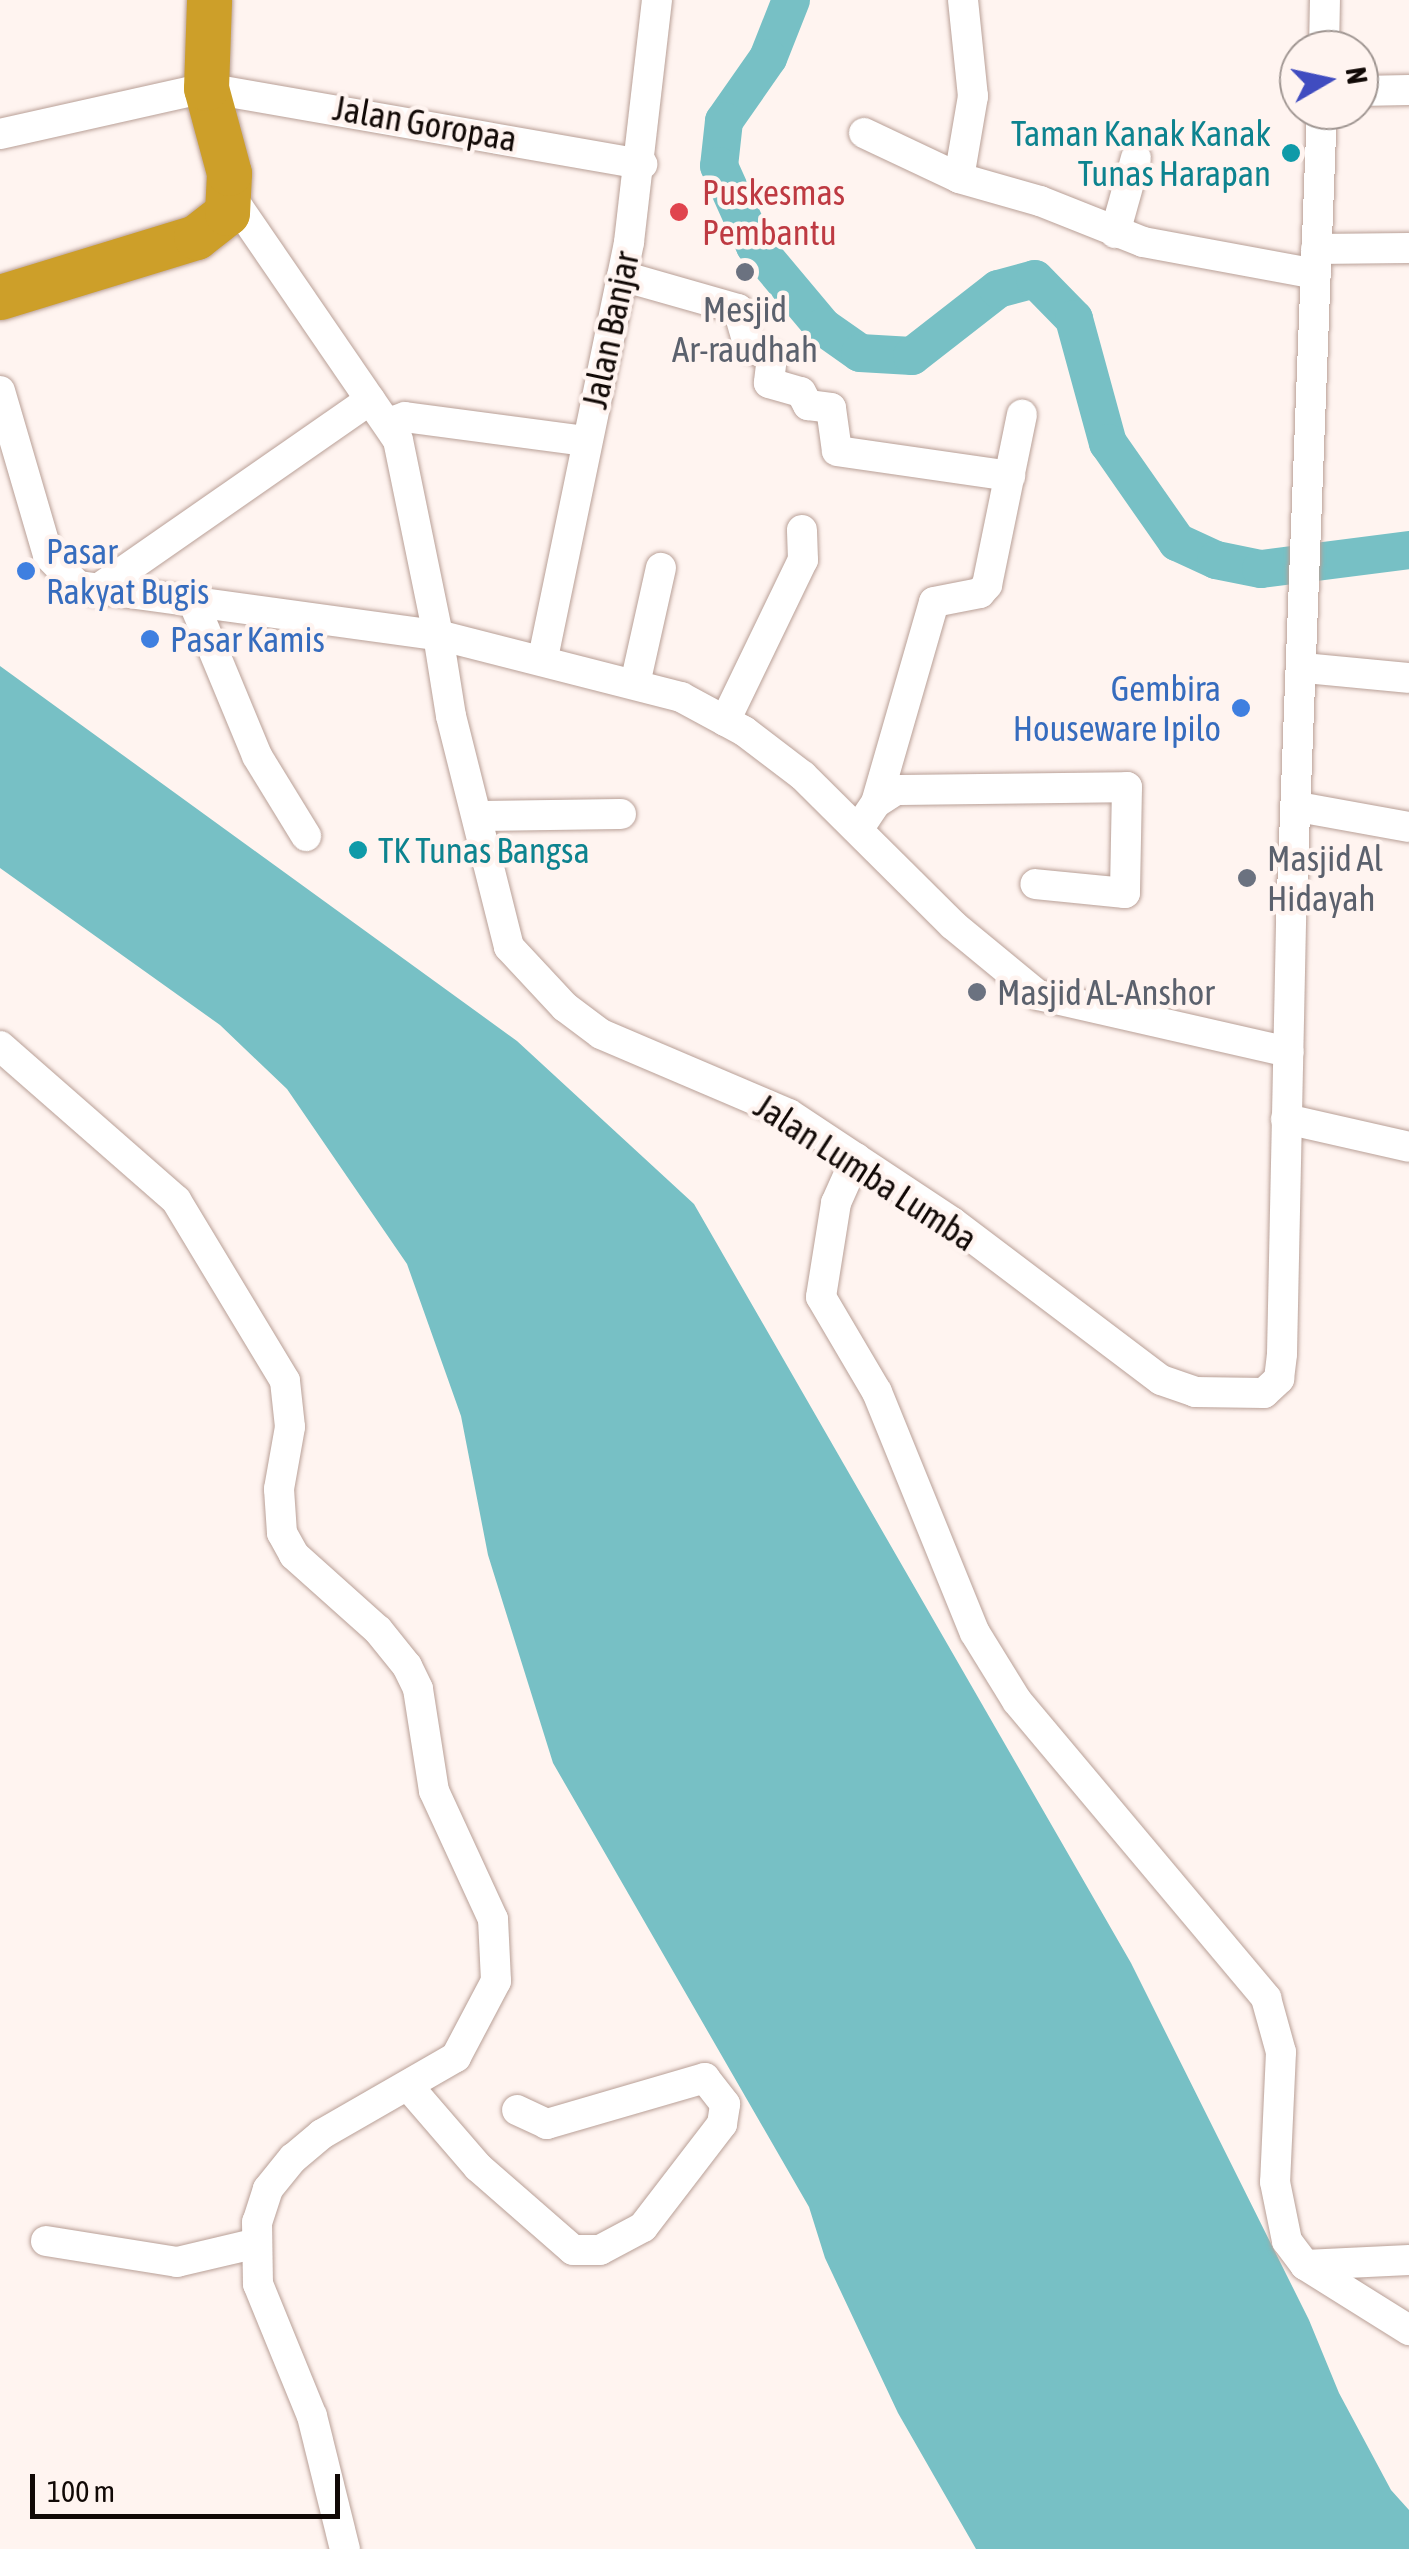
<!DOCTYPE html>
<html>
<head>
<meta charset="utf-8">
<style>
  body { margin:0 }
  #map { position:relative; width:1409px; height:2549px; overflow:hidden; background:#fff4f0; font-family:"Asap Condensed",sans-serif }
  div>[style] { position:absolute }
  .water>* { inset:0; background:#77c0c5 }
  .river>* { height:38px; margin:-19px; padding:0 19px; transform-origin:19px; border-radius:19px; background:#77c0c5 }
  .roads { filter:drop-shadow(0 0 2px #b9a097) drop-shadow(0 0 2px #b9a097) }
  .minor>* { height:30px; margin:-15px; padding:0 15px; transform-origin:15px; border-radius:15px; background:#fff }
  .highway>* { height:45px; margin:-22.5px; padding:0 22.5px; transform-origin:22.5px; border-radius:22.5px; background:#cd9f29 }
  .dots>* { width:28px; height:28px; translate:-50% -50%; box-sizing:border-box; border:5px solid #fff4f0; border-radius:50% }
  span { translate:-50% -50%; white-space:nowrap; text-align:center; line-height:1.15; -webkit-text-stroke:9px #fff4f0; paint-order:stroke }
  .street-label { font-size:35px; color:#110906 }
  .culture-label { font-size:35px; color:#0d838f }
  .right { translate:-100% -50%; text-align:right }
  .left { translate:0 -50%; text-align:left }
  .health-label { font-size:35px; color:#be3a42 }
  .worship-label { font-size:35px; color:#5b616d }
  .shop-label { font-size:35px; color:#366cbe }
  .north { position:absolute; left:1279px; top:30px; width:100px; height:100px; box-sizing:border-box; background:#fff4f0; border:2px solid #a09692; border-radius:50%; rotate:81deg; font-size:28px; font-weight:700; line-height:40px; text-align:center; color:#110906 }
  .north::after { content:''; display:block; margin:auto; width:35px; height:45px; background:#404cc0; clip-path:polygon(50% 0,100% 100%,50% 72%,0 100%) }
  .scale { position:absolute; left:30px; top:2474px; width:310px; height:45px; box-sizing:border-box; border:5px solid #110906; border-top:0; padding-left:12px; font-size:30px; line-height:35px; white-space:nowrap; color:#110906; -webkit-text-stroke:8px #fff4f0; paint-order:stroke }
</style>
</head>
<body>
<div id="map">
  <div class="water">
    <div style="clip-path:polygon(0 666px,517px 1041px,694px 1204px,1131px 1963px,1309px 2320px,1339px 2393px,1391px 2490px,1409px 2510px,1409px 2549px,976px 2549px,898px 2413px,825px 2258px,809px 2207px,553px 1763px,488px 1555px,461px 1416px,407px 1264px,287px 1089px,220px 1025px,0 868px)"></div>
  </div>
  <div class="river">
    <div style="left:791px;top:0;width:62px;rotate:111.6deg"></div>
    <div style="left:768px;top:58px;width:77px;rotate:124.9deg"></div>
    <div style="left:724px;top:121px;width:45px;rotate:96.3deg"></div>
    <div style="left:719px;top:166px;width:88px;rotate:65.8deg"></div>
    <div style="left:755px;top:246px;width:106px;rotate:50deg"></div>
    <div style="left:823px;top:327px;width:45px;rotate:35.1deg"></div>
    <div style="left:860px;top:353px;width:52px;rotate:3.3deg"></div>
    <div style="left:912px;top:356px;width:109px;rotate:-37.9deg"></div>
    <div style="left:998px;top:289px;width:38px;rotate:-15deg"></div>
    <div style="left:1035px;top:279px;width:56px;rotate:45.7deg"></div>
    <div style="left:1074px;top:319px;width:129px;rotate:74.7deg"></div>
    <div style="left:1108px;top:443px;width:121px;rotate:55.1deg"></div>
    <div style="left:1177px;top:542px;width:43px;rotate:24.8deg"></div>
    <div style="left:1216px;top:560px;width:46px;rotate:11.3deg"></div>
    <div style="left:1261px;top:569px;width:149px;rotate:-7.3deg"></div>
  </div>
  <div class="roads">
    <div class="minor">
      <div style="left:963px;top:0;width:97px;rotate:84.1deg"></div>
      <div style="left:973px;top:96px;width:83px;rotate:99.7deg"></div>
      <div style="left:959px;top:178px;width:84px;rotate:15.9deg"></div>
      <div style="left:1040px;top:201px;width:111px;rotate:21.7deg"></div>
      <div style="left:1143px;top:242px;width:176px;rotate:10.5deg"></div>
      <div style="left:1324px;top:50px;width:50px;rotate:-88.9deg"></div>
      <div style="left:1359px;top:91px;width:50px;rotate:-1.1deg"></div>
      <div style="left:864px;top:133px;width:105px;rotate:25.3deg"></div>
      <div style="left:0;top:134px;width:211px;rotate:-12.6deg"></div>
      <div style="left:206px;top:88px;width:443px;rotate:9.9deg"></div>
      <div style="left:232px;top:198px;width:293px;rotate:55.6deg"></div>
      <div style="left:398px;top:440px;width:199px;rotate:78.4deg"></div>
      <div style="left:438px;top:635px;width:251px;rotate:14.3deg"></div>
      <div style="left:681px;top:697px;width:72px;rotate:28.4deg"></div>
      <div style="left:744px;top:731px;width:74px;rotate:37.3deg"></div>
      <div style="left:803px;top:776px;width:211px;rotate:44.8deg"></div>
      <div style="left:953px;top:925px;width:110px;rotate:39.5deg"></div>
      <div style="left:1038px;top:995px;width:257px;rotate:12.8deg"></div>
      <div style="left:1115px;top:233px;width:78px;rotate:-74.4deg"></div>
      <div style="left:1316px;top:249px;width:93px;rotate:-0.6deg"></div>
      <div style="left:622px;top:276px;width:121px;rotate:15.9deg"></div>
      <div style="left:738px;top:309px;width:40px;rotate:74deg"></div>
      <div style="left:749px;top:347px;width:25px;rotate:23deg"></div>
      <div style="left:772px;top:357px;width:26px;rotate:97deg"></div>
      <div style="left:769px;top:383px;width:33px;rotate:16deg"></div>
      <div style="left:801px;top:392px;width:15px;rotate:62deg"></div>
      <div style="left:808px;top:405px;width:23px;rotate:7deg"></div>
      <div style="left:831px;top:408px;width:43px;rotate:82.1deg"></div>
      <div style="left:837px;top:451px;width:175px;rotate:8.2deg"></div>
      <div style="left:0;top:391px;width:171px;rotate:73.7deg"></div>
      <div style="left:48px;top:555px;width:43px;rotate:45.9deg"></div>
      <div style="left:78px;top:586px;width:363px;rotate:7.8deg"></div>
      <div style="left:438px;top:635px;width:82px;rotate:80.9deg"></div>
      <div style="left:451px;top:716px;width:238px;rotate:75.9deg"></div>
      <div style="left:509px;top:947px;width:82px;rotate:47deg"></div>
      <div style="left:565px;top:1007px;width:45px;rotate:36.9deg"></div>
      <div style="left:601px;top:1034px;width:204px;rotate:23.1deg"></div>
      <div style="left:789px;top:1114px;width:196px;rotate:33.5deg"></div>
      <div style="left:952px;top:1222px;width:262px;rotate:37.1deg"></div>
      <div style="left:1161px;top:1380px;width:36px;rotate:19deg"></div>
      <div style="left:1195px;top:1392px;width:69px;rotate:0.8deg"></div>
      <div style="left:1264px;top:1393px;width:21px;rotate:-43deg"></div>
      <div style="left:1279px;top:1379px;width:25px;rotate:-83deg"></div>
      <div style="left:1282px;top:1354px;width:435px;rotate:-88.8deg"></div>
      <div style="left:1291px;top:919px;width:810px;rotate:-87.81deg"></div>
      <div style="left:388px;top:423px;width:18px;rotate:-19deg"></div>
      <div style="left:405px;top:417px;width:183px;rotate:7.6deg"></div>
      <div style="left:95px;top:591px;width:335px;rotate:-34.8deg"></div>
      <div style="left:195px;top:606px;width:162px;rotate:67.5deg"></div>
      <div style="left:257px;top:756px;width:94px;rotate:58.5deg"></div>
      <div style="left:543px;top:658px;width:425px;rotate:-78.3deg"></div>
      <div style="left:629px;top:242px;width:244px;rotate:-83.4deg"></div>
      <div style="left:1305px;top:668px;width:104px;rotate:5.5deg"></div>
      <div style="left:635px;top:684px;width:119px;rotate:-77.4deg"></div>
      <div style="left:725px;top:721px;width:179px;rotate:-64.2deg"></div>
      <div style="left:803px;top:560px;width:30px;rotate:-92deg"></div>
      <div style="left:876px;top:803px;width:209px;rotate:-73.9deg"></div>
      <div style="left:934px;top:602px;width:47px;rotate:-11.1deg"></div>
      <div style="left:980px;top:593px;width:11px;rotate:-49deg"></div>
      <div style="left:987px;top:585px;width:174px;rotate:-78.4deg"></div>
      <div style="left:1298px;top:807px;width:113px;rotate:10.2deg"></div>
      <div style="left:480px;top:816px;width:141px;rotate:-0.8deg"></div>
      <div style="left:859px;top:828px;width:30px;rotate:-56deg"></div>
      <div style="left:876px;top:803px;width:24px;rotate:-33deg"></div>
      <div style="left:896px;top:790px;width:231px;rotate:-0.7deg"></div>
      <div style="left:1127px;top:787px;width:106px;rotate:91.1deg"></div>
      <div style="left:1125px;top:893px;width:90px;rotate:-174.3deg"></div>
      <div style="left:0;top:1046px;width:234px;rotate:41.2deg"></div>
      <div style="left:176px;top:1200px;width:211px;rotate:58.9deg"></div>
      <div style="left:285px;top:1381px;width:46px;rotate:83.8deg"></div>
      <div style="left:290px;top:1427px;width:63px;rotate:100.1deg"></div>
      <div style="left:279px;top:1489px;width:44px;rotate:86.1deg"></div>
      <div style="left:282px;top:1533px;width:25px;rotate:61deg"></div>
      <div style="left:294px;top:1555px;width:113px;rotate:41.8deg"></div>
      <div style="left:378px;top:1630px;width:46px;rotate:51.1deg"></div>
      <div style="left:407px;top:1666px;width:25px;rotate:64deg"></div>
      <div style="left:418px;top:1689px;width:103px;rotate:81.1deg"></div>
      <div style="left:434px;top:1791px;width:141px;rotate:65.3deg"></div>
      <div style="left:493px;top:1919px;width:62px;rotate:87.2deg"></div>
      <div style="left:496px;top:1981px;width:86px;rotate:117.8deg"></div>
      <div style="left:456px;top:2057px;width:155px;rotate:150.1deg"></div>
      <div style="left:322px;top:2134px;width:38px;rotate:140deg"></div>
      <div style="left:293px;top:2158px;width:40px;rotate:129deg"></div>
      <div style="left:268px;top:2189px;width:35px;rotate:108deg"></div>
      <div style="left:257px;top:2222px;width:62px;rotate:89.1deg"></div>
      <div style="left:258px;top:2284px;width:143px;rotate:67.8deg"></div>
      <div style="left:312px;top:2416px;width:137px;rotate:76.1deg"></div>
      <div style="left:1286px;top:1119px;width:126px;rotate:12.8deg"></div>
      <div style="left:856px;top:1158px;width:49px;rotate:114deg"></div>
      <div style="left:836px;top:1203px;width:95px;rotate:99.1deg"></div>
      <div style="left:821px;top:1297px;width:110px;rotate:59.5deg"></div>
      <div style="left:877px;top:1392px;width:260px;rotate:67.9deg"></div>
      <div style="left:975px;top:1633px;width:80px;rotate:58.3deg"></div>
      <div style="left:1017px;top:1701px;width:388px;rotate:50deg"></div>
      <div style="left:1266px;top:1998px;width:56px;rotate:74.5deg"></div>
      <div style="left:1281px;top:2052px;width:130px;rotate:92.6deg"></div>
      <div style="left:1275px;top:2182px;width:60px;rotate:78.5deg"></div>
      <div style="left:1287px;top:2241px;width:30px;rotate:53deg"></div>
      <div style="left:1305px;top:2265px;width:123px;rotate:32deg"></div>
      <div style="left:409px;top:2087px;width:106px;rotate:49.2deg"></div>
      <div style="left:478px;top:2167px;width:126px;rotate:41.1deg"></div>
      <div style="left:573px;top:2250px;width:27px"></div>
      <div style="left:600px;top:2250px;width:49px;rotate:-28.1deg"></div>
      <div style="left:643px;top:2227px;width:130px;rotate:-52.5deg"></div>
      <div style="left:722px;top:2124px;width:20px;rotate:-81deg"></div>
      <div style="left:725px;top:2104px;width:33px;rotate:-128deg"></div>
      <div style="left:705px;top:2078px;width:165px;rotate:163.8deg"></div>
      <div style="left:547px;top:2124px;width:33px;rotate:-155deg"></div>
      <div style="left:46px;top:2241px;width:133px;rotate:9.1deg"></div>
      <div style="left:177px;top:2262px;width:79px;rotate:-13.2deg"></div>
      <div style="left:1305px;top:2265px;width:104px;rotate:-2.8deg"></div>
    </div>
    <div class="highway">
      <div style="left:0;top:297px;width:205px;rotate:-17deg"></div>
      <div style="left:196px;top:237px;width:39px;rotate:-38deg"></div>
      <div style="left:227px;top:213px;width:40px;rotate:-87.1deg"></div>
      <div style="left:229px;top:173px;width:88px;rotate:-105.1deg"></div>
      <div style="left:206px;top:88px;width:88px;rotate:-88deg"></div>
    </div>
  </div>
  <div class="dots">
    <div style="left:1291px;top:153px;background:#0f9aa8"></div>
    <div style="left:679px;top:212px;background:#e0444e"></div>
    <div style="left:745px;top:272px;background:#6b7280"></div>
    <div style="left:26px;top:571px;background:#3f7fe0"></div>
    <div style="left:150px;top:639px;background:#3f7fe0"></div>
    <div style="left:1241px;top:708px;background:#3f7fe0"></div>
    <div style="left:358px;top:850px;background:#0f9aa8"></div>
    <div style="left:1247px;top:878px;background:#6b7280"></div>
    <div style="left:977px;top:992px;background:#6b7280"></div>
  </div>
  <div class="street-label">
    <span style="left:425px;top:123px;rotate:10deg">Jalan Goropaa</span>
    <span style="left:610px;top:330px;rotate:-78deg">Jalan Banjar</span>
    <span style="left:866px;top:1172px;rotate:33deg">Jalan Lumba Lumba</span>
  </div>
  <div class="culture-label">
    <span class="right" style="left:1271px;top:153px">Taman Kanak Kanak<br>Tunas Harapan</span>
    <span class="left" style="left:378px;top:850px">TK Tunas Bangsa</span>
  </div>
  <div class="health-label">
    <span class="left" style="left:702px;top:212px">Puskesmas<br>Pembantu</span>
  </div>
  <div class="worship-label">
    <span style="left:745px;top:329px">Mesjid<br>Ar-raudhah</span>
    <span class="left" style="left:1267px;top:878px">Masjid Al<br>Hidayah</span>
    <span class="left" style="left:997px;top:992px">Masjid AL-Anshor</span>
  </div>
  <div class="shop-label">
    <span class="left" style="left:46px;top:571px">Pasar<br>Rakyat Bugis</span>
    <span class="left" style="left:170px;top:639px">Pasar Kamis</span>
    <span class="right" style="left:1221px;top:708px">Gembira<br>Houseware Ipilo</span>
  </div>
  <div class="north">N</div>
  <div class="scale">100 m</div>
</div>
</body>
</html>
